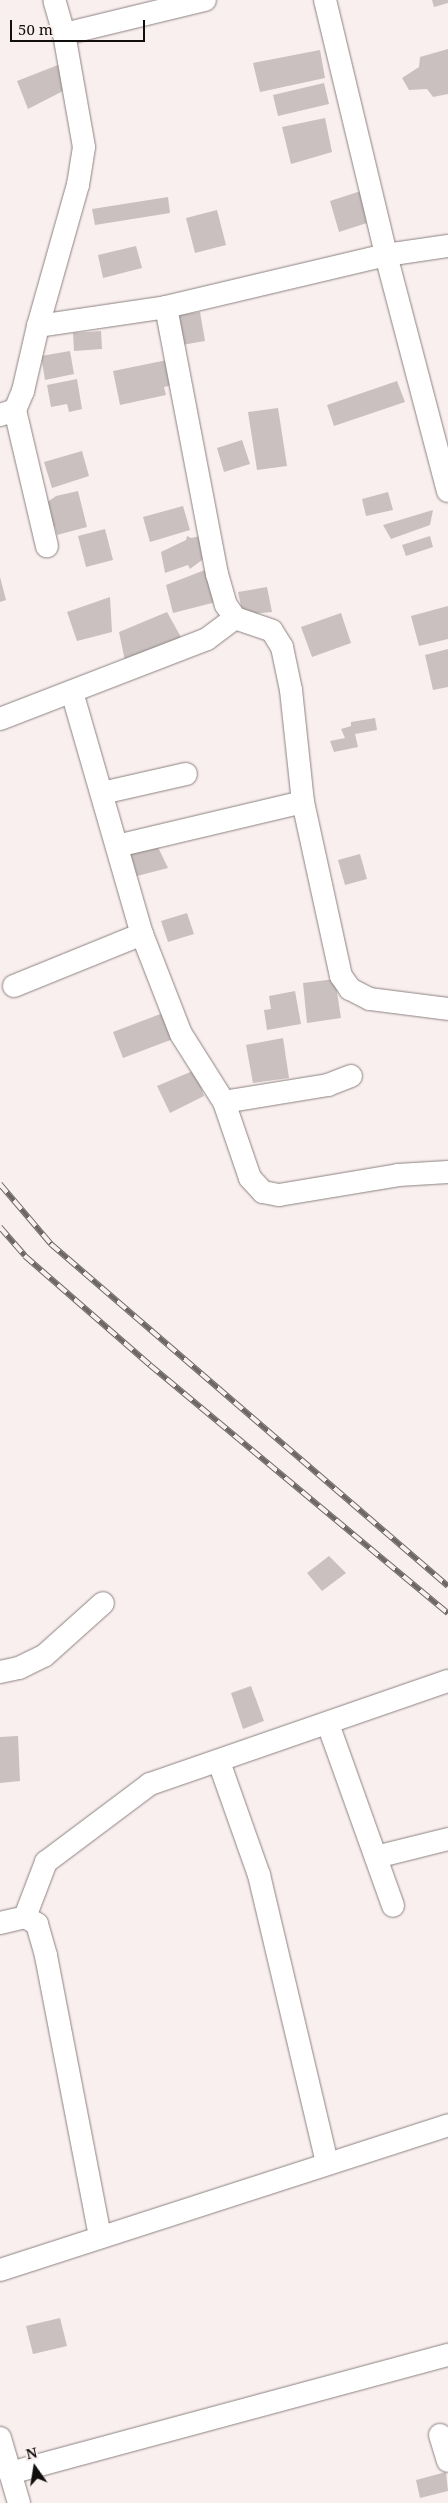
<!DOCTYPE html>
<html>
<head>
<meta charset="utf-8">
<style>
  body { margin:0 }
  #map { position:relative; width:448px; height:2503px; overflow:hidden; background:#faefef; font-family:"Noto Serif",serif }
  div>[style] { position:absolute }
  .building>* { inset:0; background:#cac0c0 }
  .roads { filter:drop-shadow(0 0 1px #8b8281) drop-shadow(0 0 1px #8b8281) }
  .minor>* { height:22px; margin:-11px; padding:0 11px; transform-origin:11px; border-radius:11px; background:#fff }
  .rail>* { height:5.5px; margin-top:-2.75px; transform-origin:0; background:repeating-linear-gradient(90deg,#faefef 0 11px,#6c6666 0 22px); box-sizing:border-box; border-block:1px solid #6c6666 }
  span { translate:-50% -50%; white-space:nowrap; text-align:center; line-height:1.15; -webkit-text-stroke:4px #faefef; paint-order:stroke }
  .north { position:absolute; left:10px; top:2443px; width:50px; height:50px; -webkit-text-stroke:4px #faefef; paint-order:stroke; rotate:347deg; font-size:14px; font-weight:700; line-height:20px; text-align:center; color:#110e0e }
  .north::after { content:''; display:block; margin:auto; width:18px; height:22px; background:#110e0e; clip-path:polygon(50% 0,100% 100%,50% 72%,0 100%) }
  .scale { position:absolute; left:10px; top:20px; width:135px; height:22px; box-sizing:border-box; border:2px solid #110e0e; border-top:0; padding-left:6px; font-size:15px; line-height:18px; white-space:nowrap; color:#110e0e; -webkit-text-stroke:4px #faefef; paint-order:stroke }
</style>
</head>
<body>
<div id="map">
  <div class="building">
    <div style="clip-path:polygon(432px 0,448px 0,448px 3px,434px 7px)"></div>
    <div style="clip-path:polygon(448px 49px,448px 94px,433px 97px,427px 89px,409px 90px,402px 78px,419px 67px,420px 57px)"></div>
    <div style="clip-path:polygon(320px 50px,325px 78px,260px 92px,253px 63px)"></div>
    <div style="clip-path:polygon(63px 63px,65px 90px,28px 109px,17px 81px)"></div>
    <div style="clip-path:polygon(324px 83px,329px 104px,278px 116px,273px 95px)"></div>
    <div style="clip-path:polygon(325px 118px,332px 152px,291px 164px,282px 127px)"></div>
    <div style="clip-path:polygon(361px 191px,367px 223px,339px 232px,330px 201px)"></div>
    <div style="clip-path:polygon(168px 197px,170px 213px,95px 225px,92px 209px)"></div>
    <div style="clip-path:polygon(217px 210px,226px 245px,195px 253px,186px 218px)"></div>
    <div style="clip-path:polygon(136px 246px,142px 268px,103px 278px,98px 255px)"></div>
    <div style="clip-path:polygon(200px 312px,205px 341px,182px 345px,178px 315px)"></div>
    <div style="clip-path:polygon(101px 331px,102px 349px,74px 351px,73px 333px)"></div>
    <div style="clip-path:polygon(70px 351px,74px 374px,45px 380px,41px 356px)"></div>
    <div style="clip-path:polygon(172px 359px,178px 384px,164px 387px,166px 395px,120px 405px,113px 371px)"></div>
    <div style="clip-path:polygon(77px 379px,82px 409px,69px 412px,67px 404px,51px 407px,47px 385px)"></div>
    <div style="clip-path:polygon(397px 381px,405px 402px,334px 426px,327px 405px)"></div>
    <div style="clip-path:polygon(278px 408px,287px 466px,257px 470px,248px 412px)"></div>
    <div style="clip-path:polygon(242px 440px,250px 464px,224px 472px,217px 448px)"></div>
    <div style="clip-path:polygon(82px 451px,89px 476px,52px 488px,44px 462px)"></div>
    <div style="clip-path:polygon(78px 491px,87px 527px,57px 535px,55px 527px,49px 528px,43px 505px,56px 496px)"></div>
    <div style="clip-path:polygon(388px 492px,393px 510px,366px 516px,362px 499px)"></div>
    <div style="clip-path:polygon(183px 506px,190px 530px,150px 542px,143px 517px)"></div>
    <div style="clip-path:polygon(433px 510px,430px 525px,391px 539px,383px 525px)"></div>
    <div style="clip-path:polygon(105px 529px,113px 560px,86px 567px,78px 536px)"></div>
    <div style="clip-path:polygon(187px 536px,191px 538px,201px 536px,206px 557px,190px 569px,188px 565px,165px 573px,161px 552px,186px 540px)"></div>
    <div style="clip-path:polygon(430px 536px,433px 547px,406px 556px,402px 545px)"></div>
    <div style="clip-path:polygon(210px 568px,216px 602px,173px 613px,166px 585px)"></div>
    <div style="clip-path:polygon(0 577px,6px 600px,0 602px)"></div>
    <div style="clip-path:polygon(267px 587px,272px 612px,243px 615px,238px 592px)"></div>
    <div style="clip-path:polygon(110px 597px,112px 632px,77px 641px,67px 612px)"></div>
    <div style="clip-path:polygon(448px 606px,448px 639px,419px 646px,411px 616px)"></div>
    <div style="clip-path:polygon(167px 612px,182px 639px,125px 661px,119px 632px)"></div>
    <div style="clip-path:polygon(341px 613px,351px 643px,312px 657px,301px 627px)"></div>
    <div style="clip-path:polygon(448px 649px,448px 687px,433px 690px,425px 655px)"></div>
    <div style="clip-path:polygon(375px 718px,377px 730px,355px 734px,358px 747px,334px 752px,330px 741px,345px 738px,341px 729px,351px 726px,351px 722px)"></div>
    <div style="clip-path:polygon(157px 845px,168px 868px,137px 876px,130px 852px)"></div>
    <div style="clip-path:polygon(360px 854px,367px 879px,345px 885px,338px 860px)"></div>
    <div style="clip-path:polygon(187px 913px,194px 934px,168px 942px,161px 921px)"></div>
    <div style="clip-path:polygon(335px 979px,341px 1018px,307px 1023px,303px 983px)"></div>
    <div style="clip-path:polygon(295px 991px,301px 1024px,267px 1030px,264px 1010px,271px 1009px,269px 996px)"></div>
    <div style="clip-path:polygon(163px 1013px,173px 1039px,123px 1058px,113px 1032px)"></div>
    <div style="clip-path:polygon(283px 1038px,289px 1078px,253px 1083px,246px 1045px)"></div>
    <div style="clip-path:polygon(195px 1070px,204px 1096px,170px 1113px,157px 1086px)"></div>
    <div style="clip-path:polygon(329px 1556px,346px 1573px,322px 1591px,307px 1573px)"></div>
    <div style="clip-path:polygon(251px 1686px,264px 1721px,243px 1729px,231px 1693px)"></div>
    <div style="clip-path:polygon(18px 1736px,20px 1781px,0 1783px,0 1737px)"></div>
    <div style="clip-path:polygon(60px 2318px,67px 2346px,33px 2354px,26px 2326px)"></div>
    <div style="clip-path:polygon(446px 2472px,448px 2491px,420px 2498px,416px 2480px)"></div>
  </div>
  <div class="roads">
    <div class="minor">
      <div style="left:325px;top:0;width:262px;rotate:76.5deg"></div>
      <div style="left:386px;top:255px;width:244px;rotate:75.3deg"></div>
      <div style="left:64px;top:34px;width:145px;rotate:-13.6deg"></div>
      <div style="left:166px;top:307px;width:272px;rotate:79.2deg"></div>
      <div style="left:217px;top:574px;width:32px;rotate:74deg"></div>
      <div style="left:226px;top:605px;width:16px;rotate:55deg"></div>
      <div style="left:235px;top:618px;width:39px;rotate:19deg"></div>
      <div style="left:272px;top:631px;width:19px;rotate:58deg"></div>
      <div style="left:282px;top:647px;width:44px;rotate:78.2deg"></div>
      <div style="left:291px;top:690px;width:113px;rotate:83.9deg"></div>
      <div style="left:303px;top:802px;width:178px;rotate:77.7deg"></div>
      <div style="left:341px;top:976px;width:16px;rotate:55deg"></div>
      <div style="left:350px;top:989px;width:22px;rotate:27deg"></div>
      <div style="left:370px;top:999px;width:79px;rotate:7.3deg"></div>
      <div style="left:38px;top:326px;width:147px;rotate:-74.2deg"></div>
      <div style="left:78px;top:185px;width:38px;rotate:-81deg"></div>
      <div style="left:84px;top:147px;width:115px;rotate:-100deg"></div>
      <div style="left:64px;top:34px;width:35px;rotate:-106deg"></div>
      <div style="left:15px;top:410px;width:140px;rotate:76.8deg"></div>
      <div style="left:0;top:415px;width:16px;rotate:-18deg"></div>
      <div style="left:15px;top:410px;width:21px;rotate:-67deg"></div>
      <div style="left:23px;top:391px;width:67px;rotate:-77deg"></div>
      <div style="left:38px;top:326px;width:129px;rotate:-8.4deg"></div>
      <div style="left:166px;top:307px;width:226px;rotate:-13.3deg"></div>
      <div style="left:386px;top:255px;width:63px;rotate:-8.3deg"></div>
      <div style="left:72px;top:692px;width:252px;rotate:73.9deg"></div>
      <div style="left:142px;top:934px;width:107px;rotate:68.7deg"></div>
      <div style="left:181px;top:1034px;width:80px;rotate:57.7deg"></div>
      <div style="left:0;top:719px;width:222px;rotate:-21.1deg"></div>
      <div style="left:207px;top:639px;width:35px;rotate:-37deg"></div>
      <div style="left:102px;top:793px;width:86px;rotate:-12.7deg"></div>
      <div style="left:117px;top:846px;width:191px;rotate:-13.3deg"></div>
      <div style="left:14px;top:986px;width:138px;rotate:-22.1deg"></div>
      <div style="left:351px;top:1076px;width:25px;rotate:159deg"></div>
      <div style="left:328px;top:1085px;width:105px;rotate:170.7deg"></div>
      <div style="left:224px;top:1102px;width:80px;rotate:71.1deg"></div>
      <div style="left:250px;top:1178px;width:19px;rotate:47deg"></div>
      <div style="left:263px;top:1192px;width:16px;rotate:11deg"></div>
      <div style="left:279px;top:1195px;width:121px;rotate:-9.5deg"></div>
      <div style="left:398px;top:1175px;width:50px;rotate:-3.4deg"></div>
      <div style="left:0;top:1672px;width:19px;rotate:-12deg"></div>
      <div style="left:19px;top:1668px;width:28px;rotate:-26deg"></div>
      <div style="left:44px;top:1656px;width:79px;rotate:-41.9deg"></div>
      <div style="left:328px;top:1724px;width:193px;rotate:70.3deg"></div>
      <div style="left:219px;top:1762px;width:120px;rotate:70.5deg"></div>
      <div style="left:259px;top:1875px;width:296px;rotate:76.7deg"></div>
      <div style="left:376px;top:1857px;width:74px;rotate:-14deg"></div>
      <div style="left:25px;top:1917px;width:59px;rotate:-69.1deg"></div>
      <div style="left:46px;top:1862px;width:130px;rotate:-36.9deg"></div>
      <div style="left:150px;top:1784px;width:315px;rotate:-19.1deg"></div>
      <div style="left:0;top:1923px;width:26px;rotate:-13deg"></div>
      <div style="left:25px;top:1917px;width:14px;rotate:30deg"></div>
      <div style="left:37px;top:1924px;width:33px;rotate:74deg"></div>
      <div style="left:46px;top:1956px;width:286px;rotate:79.1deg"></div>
      <div style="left:0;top:2270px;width:471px;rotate:-17.9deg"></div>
      <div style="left:440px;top:2435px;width:27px;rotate:73deg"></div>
      <div style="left:0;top:2438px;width:68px;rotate:73.7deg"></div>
      <div style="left:10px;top:2473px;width:454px;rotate:-15.1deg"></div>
    </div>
  </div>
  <div class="rail">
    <div style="left:0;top:1184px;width:79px;rotate:49.6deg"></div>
    <div style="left:51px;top:1244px;width:524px;rotate:40.74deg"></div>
    <div style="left:0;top:1227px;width:38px;rotate:49deg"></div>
    <div style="left:25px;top:1256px;width:166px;rotate:41.1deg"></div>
    <div style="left:150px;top:1365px;width:388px;rotate:39.8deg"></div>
  </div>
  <div class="north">N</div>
  <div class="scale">50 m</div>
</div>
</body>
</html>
